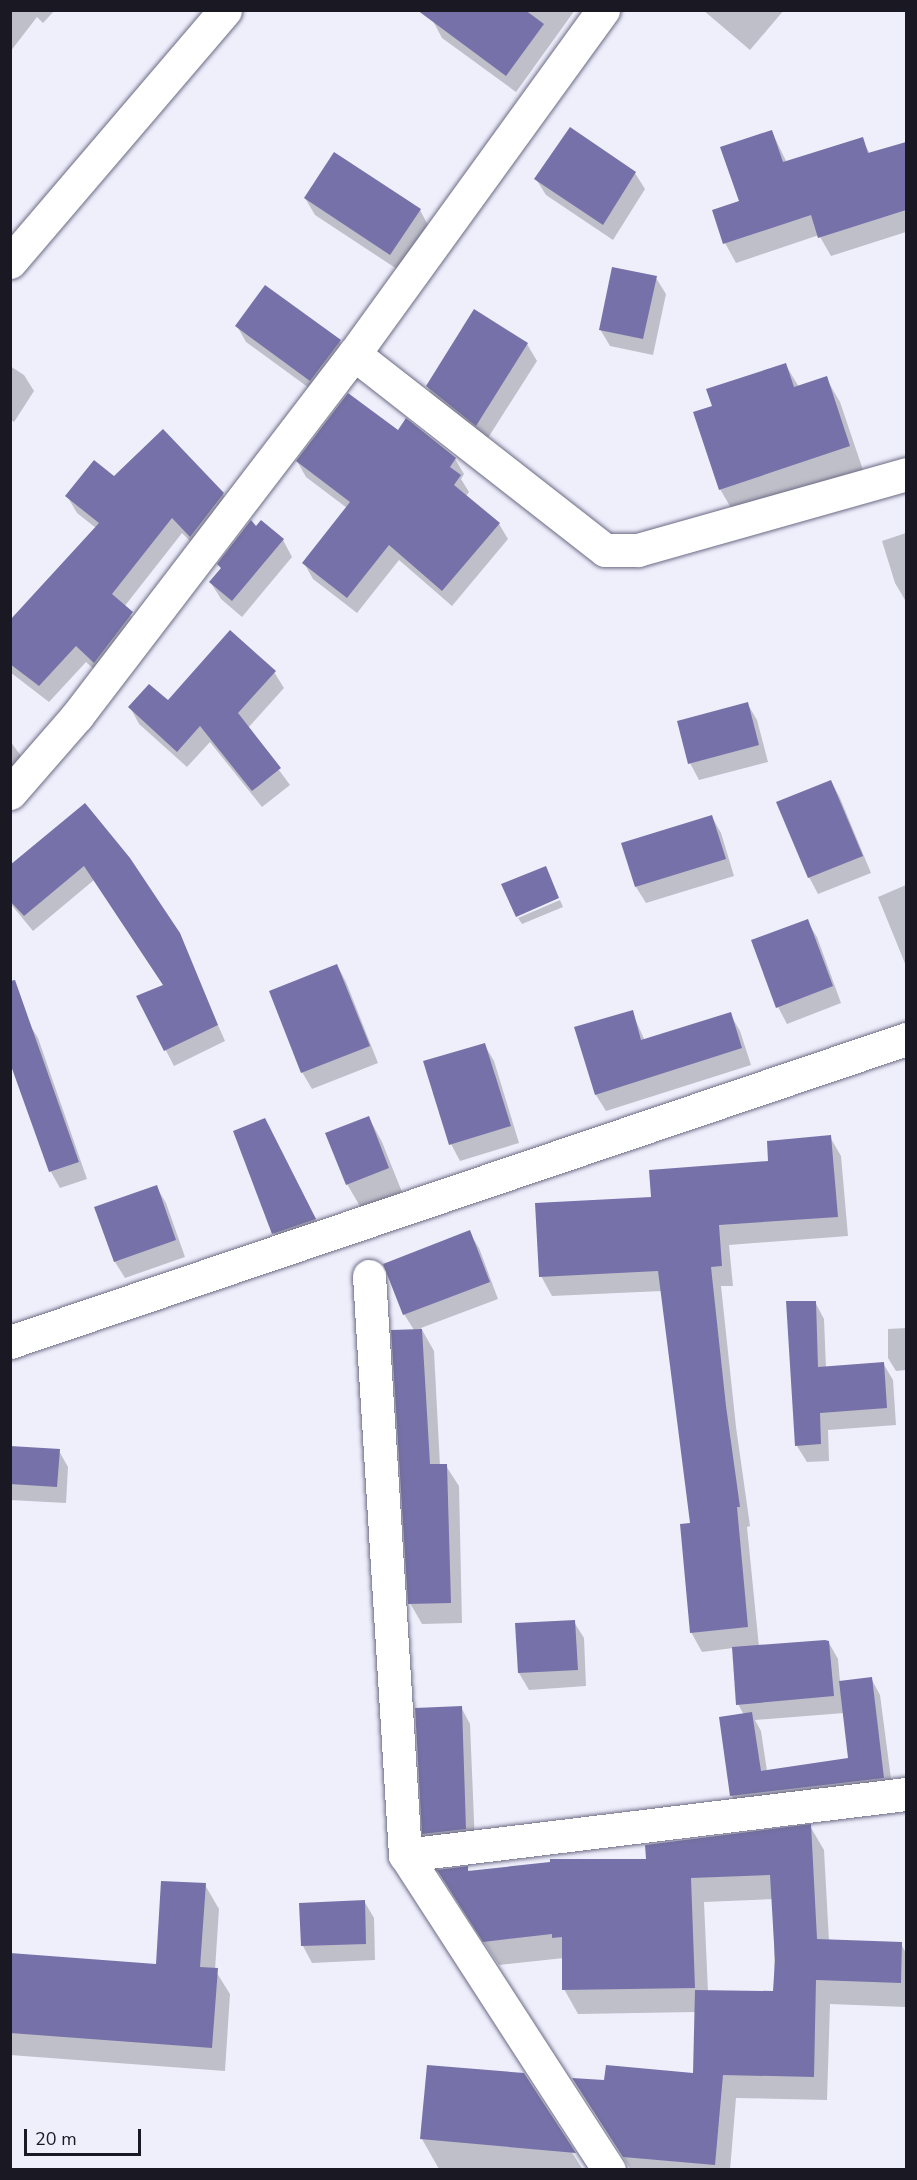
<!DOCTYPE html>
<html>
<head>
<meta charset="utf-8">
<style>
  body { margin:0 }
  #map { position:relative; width:917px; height:2180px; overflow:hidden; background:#efeffc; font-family:"Nunito Sans",sans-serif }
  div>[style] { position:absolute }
  .shadow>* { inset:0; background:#0003 }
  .building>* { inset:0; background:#7672a9 }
  .roads { filter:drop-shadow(0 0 2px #6b6a85) drop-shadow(0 0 2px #6b6a85) }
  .minor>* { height:33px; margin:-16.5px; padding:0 16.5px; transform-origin:16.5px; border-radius:16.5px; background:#fff }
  span { translate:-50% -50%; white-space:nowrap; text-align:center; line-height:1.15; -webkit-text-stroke:4.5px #efeffc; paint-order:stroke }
  .frame { position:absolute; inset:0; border:12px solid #191823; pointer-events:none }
  .scale { position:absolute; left:24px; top:2129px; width:117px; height:27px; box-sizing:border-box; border:3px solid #191823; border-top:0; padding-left:8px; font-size:18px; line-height:21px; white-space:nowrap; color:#191823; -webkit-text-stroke:4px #efeffc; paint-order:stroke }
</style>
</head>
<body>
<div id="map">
  <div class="shadow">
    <div style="clip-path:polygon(10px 10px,55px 10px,43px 23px,37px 17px,10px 52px)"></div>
    <div style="clip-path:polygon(441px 10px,575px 10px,516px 92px,442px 38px,433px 21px)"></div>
    <div style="clip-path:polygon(703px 10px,784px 10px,750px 50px)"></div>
    <div style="clip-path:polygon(772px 132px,787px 163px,862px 139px,870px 154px,906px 143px,906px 232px,831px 256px,819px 235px,736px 263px,725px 243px,714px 211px,741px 202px)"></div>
    <div style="clip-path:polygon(635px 173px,645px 189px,613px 240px,546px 195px,536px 179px)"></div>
    <div style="clip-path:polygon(305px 198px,420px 210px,429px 227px,400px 271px,315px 215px)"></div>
    <div style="clip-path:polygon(656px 278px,666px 294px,653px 355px,610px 346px,600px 329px)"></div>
    <div style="clip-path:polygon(474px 311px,527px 344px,537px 361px,486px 441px,437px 403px,427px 386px)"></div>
    <div style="clip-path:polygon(237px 326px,340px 341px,349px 358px,320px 396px,246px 342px)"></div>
    <div style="clip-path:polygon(785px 364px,799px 387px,826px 378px,840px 402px,863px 470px,734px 513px,720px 489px,714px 407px)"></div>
    <div style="clip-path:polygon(10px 366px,24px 375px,34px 391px,14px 422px,10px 419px)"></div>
    <div style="clip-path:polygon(399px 432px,455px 459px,464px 474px,461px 479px,469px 492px,466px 496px,499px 524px,508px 539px,452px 606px,399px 560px,357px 613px,313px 579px,304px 563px,347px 508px,306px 477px,297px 461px)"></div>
    <div style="clip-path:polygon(223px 494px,233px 510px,201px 552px,182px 533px,124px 607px,141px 630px,104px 678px,86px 662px,49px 702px,10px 672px,10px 622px,96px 528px,77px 513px,67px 496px)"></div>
    <div style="clip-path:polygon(256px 528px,283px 540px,292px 557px,242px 617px,221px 599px,211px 583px,222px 570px,219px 564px)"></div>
    <div style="clip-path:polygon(906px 533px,906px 599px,905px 600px,895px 583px,882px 541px)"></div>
    <div style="clip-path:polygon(274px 672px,284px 688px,248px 728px,290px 785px,262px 807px,210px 742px,187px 767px,139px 724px,130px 707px,168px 702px)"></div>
    <div style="clip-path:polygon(747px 703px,757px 720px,768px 762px,699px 780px,690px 763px)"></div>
    <div style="clip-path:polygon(10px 741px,30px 768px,10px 791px)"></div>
    <div style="clip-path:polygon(831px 781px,840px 798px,871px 873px,818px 894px,809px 877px)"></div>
    <div style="clip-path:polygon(84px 806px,178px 934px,225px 1041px,174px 1066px,138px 997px,164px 986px,94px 880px,33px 931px,10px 903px,10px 867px)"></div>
    <div style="clip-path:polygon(712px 817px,721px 833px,734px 876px,646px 903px,636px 887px)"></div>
    <div style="clip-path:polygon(906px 885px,906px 966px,878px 897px)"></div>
    <div style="clip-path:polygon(560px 900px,563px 907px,522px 924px,518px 918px)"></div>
    <div style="clip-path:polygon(807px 921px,817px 937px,841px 1003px,787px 1024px,778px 1007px)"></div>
    <div style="clip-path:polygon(337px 965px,346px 982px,378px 1063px,312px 1089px,302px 1072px,270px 992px)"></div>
    <div style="clip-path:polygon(632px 1012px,645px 1041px,730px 1014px,740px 1031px,751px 1065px,606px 1111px,596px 1095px)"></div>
    <div style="clip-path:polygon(28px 1022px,38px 1038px,87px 1179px,60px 1188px,51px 1172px,10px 1058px)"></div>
    <div style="clip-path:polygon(484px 1044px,494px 1061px,519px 1143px,460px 1161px,451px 1144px,425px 1062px)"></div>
    <div style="clip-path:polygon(369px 1118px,382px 1142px,402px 1192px,361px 1208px,347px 1184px)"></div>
    <div style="clip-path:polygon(265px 1120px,328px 1243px,287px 1257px,274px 1233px)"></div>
    <div style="clip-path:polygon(evenodd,830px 1137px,841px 1156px,848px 1236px,729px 1245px,733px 1286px,721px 1286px,736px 1427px,750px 1526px,747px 1527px,759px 1647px,829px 1643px,838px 1659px,840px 1682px,871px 1678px,880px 1695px,893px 1794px,742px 1813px,732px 1796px,721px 1718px,744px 1715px,738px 1704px,733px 1648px,702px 1652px,691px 1632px,692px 1524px,662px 1291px,552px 1296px,541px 1276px,652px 1199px,770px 1162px,830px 1137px,844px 1713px,850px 1759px,767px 1771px,761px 1731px,755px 1720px,844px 1713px)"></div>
    <div style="clip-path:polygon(156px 1186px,166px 1203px,185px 1257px,125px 1278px,115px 1262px,96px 1208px)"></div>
    <div style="clip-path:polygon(469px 1232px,479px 1248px,498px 1299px,421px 1328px,434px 1351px,440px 1466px,446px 1466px,459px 1486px,462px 1623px,422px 1624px,410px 1603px,414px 1330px,404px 1314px)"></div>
    <div style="clip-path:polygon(815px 1302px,824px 1319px,826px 1368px,883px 1363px,893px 1380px,896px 1425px,828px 1430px,829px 1461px,807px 1462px,797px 1446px)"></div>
    <div style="clip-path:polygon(906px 1328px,906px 1370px,896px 1371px,888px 1358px,888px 1329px)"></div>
    <div style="clip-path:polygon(10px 1447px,59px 1451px,68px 1467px,66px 1503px,10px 1500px)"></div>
    <div style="clip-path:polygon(574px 1622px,584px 1638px,586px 1686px,529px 1690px,519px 1673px,517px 1625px)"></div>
    <div style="clip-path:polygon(461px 1707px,470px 1724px,475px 1845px,434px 1850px,424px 1834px)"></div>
    <div style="clip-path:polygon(evenodd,810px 1826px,824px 1850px,829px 1941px,901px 1944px,906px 1953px,906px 2007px,830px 2004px,827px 2100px,736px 2098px,730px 2170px,631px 2170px,574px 2079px,606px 2082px,695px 2075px,696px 2012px,578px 2014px,564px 1989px,564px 1958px,499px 1965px,453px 1895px,467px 1868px,470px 1873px,647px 1861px,810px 1826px,773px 1899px,775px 1993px,708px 1992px,704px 1902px,773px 1899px)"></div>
    <div style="clip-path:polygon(205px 1885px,219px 1909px,215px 1970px,230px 1994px,225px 2071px,10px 2055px,10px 1955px,158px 1966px)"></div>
    <div style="clip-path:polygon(364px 1901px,374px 1918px,375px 1960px,312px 1963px,303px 1946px)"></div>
    <div style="clip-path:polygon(523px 2075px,583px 2170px,439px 2169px,422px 2139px)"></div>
  </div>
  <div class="building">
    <div style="clip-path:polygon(417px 10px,525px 10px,544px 24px,506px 76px)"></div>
    <div style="clip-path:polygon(570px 127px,636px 172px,603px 225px,534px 179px)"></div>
    <div style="clip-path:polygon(772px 130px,783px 162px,863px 137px,868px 153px,906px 142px,906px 210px,818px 238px,811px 215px,723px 244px,712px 210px,739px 201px,720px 147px)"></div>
    <div style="clip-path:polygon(334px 152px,421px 209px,390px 255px,304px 198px)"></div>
    <div style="clip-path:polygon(612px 267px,657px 276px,643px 339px,599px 330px)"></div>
    <div style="clip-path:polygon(265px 285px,341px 340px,310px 381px,235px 326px)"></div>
    <div style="clip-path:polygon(474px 309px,528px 343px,476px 426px,426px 386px)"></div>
    <div style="clip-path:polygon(786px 363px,794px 387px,827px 376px,850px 446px,719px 490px,693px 412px,712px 406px,706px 389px)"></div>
    <div style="clip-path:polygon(348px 393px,398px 430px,406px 418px,456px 458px,450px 467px,461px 475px,454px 485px,500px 523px,442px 591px,389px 545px,347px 598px,302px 563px,350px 502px,296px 461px)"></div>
    <div style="clip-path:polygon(163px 429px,224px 493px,190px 537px,172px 518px,112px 594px,133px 612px,94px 663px,76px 646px,39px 686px,10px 664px,10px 620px,99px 523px,65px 496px,94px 460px,114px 476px)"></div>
    <div style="clip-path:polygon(251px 520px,256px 526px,261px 520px,284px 539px,232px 601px,209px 582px,221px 568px,217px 564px)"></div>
    <div style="clip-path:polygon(230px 630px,276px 671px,238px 713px,281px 768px,252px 791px,200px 726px,177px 752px,128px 707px,149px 684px,168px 700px)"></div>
    <div style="clip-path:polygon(748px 702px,759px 745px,688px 764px,677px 721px)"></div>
    <div style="clip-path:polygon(831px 780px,863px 856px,808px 878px,776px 802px)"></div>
    <div style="clip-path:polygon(85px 803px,130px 858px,180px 933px,218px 1025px,164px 1051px,136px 996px,163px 985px,84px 866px,24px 916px,10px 901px,10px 865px)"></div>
    <div style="clip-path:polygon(712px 815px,726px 859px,635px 887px,621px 843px)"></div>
    <div style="clip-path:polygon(546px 866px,559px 898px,516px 917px,501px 884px)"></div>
    <div style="clip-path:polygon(808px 919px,833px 986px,776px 1008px,751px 940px)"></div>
    <div style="clip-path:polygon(337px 964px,370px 1046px,301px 1073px,269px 991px)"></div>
    <div style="clip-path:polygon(15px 980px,79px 1162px,49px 1172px,10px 1063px,10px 981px)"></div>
    <div style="clip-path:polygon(633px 1010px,641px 1040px,731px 1012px,742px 1048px,595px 1095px,574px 1027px)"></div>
    <div style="clip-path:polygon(485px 1043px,511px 1126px,449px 1145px,423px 1061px)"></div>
    <div style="clip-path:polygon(369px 1116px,389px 1168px,346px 1185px,325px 1133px)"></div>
    <div style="clip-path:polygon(265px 1118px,316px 1219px,272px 1234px,233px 1131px)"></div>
    <div style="clip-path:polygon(831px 1135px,838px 1217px,719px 1225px,722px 1266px,711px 1267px,726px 1406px,740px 1507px,737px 1507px,748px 1627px,690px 1633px,680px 1524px,690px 1523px,658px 1271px,539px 1277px,535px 1203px,651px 1197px,649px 1170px,768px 1161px,767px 1141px)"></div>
    <div style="clip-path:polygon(157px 1185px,176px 1240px,114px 1262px,94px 1207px)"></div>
    <div style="clip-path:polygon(470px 1230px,490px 1282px,403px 1315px,383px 1264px)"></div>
    <div style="clip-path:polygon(786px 1301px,816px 1301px,818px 1367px,884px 1362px,887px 1408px,820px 1413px,821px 1444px,795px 1446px)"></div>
    <div style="clip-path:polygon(422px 1329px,430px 1464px,447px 1464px,451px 1603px,408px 1604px,391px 1330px)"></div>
    <div style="clip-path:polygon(10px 1446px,60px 1449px,57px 1487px,10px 1484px)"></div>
    <div style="clip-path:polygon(575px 1620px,578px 1670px,518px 1673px,515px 1623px)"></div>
    <div style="clip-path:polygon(825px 1640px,829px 1641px,834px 1696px,736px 1705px,732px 1647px)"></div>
    <div style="clip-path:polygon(872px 1677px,884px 1778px,730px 1796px,719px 1717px,752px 1712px,761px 1771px,848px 1758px,839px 1681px)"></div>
    <div style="clip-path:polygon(462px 1706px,466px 1829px,422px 1834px,415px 1708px)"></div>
    <div style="clip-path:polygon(811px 1824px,817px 1939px,902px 1942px,901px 1983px,816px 1980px,814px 2077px,723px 2075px,715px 2165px,623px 2157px,572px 2078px,604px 2080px,606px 2065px,693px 2073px,695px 1990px,773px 1991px,775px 1960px,770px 1875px,691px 1878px,695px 1988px,562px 1990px,562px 1937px,552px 1938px,552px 1934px,483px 1942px,437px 1870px,468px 1866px,468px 1871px,550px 1862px,550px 1859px,646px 1859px,645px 1845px)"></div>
    <div style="clip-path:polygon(161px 1881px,206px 1883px,200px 1967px,218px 1968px,212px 2048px,10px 2033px,10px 1953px,156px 1964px)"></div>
    <div style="clip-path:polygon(365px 1900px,366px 1944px,301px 1946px,299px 1903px)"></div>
    <div style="clip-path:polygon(427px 2065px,524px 2073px,576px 2153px,420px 2139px)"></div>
  </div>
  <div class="roads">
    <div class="minor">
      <div style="left:10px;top:262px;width:331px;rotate:-49.5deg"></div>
      <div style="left:354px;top:354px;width:318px;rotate:38deg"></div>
      <div style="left:605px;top:550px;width:33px"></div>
      <div style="left:638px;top:550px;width:279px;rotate:-15.8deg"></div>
      <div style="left:10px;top:793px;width:102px;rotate:-49deg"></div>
      <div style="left:77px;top:716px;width:456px;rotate:-52.6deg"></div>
      <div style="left:354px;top:354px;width:425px;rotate:-54.1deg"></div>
      <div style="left:369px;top:1276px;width:580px;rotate:86.44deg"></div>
      <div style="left:10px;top:1342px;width:946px;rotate:-18.68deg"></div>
      <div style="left:609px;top:2170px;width:375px;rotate:-122.9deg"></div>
      <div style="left:405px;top:1855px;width:505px;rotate:-6.94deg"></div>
    </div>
  </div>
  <div class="frame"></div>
  <div class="scale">20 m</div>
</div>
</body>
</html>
